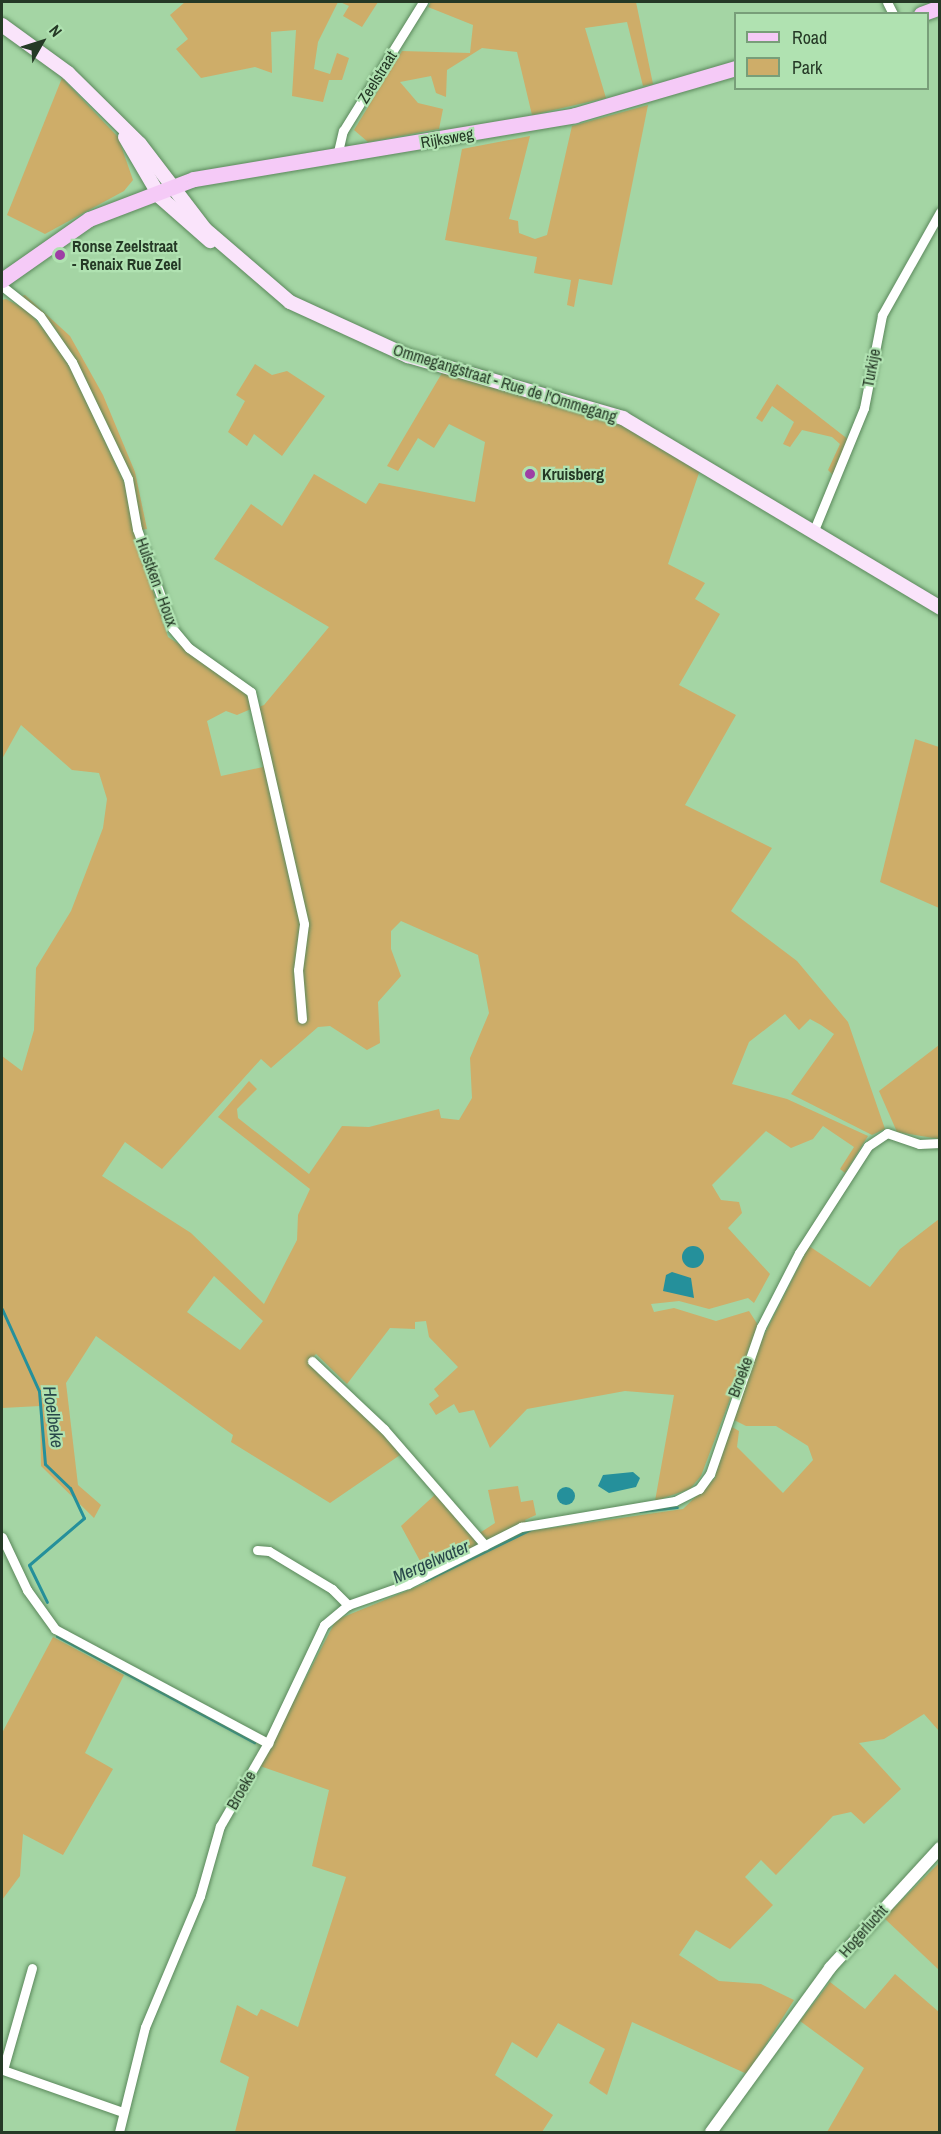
<!DOCTYPE html>
<html>
<head>
<meta charset="utf-8">
<style>
  body { margin:0 }
  #map { position:relative; width:941px; height:2134px; overflow:hidden; background:#a4d5a4; font-family:"Archivo Narrow",sans-serif }
  div>[style] { position:absolute }
  .green>* { inset:0; background:#cead69 }
  .water>* { inset:0; background:#25909b }
  .round { border-radius:50% }
  .stream>* { height:3px; margin:-1.5px; padding:0 1.5px; transform-origin:1.5px; border-radius:1.5px; background:#25909b }
  .roads { filter:drop-shadow(0 0 2px #5a885b) drop-shadow(0 0 2px #5a885b) }
  .minor>* { height:9px; margin:-4.5px; padding:0 4.5px; transform-origin:4.5px; border-radius:4.5px; background:#fff }
  .tertiary>* { height:12px; margin:-6px; padding:0 6px; transform-origin:6px; border-radius:6px; background:#fff }
  .secondary>* { height:14px; margin:-7px; padding:0 7px; transform-origin:7px; border-radius:7px; background:#fae4fb }
  .primary>* { height:15px; margin:-7.5px; padding:0 7.5px; transform-origin:7.5px; border-radius:7.5px; background:#f5caf7 }
  .dots>* { width:16px; height:16px; translate:-50% -50%; box-sizing:border-box; border:3px solid #b0e2b1; border-radius:50% }
  span { translate:-50% -50%; white-space:nowrap; text-align:center; line-height:1.15; -webkit-text-stroke:4.5px #b0e2b1; paint-order:stroke }
  .street-label { font-size:16px; color:#253926 }
  .poi-label { font-size:16px; color:#253926; font-weight:700 }
  .left { translate:0 -50%; text-align:left }
  .water-label { font-size:18px; color:#28474a; font-style:italic }
  .frame { position:absolute; inset:0; border:3px solid #253926; pointer-events:none }
  .legend { position:absolute; left:734px; top:12px; width:195px; height:78px; box-sizing:border-box; background:#b0e2b1; border:2px solid #789e79; margin:0; padding:8px 10px; list-style:none; font-size:18px; color:#253926 }
  .legend li { display:flex; align-items:center; gap:12px; height:30px }
  .legend b { width:30px; border:2px solid #789e79 }
  .north { position:absolute; left:12px; top:12px; width:60px; height:60px; -webkit-text-stroke:4px #b0e2b1; paint-order:stroke; rotate:51deg; font-size:16px; font-weight:700; line-height:24px; text-align:center; color:#253926 }
  .north::after { content:''; display:block; margin:auto; width:21px; height:27px; background:#253926; clip-path:polygon(50% 0,100% 100%,50% 72%,0 100%) }
</style>
</head>
<body>
<div id="map">
  <div class="green">
    <div style="clip-path:polygon(185px 2px,338px 2px,318px 42px,314px 69px,330px 74px,337px 53px,349px 58px,342px 80px,329px 80px,323px 102px,292px 96px,296px 30px,271px 32px,272px 73px,255px 67px,201px 78px,176px 49px,188px 39px,170px 15px)"></div>
    <div style="clip-path:polygon(340px 2px,378px 2px,362px 27px,343px 16px,349px 6px)"></div>
    <div style="clip-path:polygon(431px 2px,636px 2px,653px 84px,643px 86px,627px 22px,585px 28px,606px 98px,532px 115px,517px 52px,482px 48px,447px 70px,446px 97px,436px 93px,431px 76px,400px 82px,418px 103px,443px 109px,439px 129px,368px 142px,354px 130px,402px 51px,470px 53px,473px 25px,428px 7px)"></div>
    <div style="clip-path:polygon(62px 78px,118px 137px,133px 180px,124px 191px,45px 234px,7px 215px)"></div>
    <div style="clip-path:polygon(648px 105px,612px 285px,579px 279px,574px 307px,567px 305px,571px 280px,534px 273px,537px 257px,445px 240px,462px 149px,530px 136px,509px 219px,518px 221px,519px 233px,535px 239px,547px 235px,572px 126px)"></div>
    <div style="clip-path:polygon(25px 295px,70px 336px,103px 395px,135px 472px,147px 529px,142px 530px,130px 473px,78px 365px,54px 327px,19px 297px)"></div>
    <div style="clip-path:polygon(evenodd,6px 299px,27px 310px,63px 352px,126px 486px,135px 535px,168px 637px,241px 684px,256px 708px,264px 705px,329px 627px,214px 559px,251px 504px,282px 526px,314px 474px,366px 504px,379px 483px,475px 502px,485px 442px,449px 424px,434px 448px,418px 438px,398px 471px,387px 466px,442px 373px,591px 414px,640px 432px,701px 467px,668px 564px,705px 583px,695px 599px,720px 614px,679px 685px,736px 715px,685px 805px,772px 848px,731px 911px,797px 961px,848px 1022px,885px 1129px,872px 1135px,791px 1094px,834px 1034px,821px 1025px,810px 1019px,799px 1030px,785px 1014px,749px 1042px,732px 1084px,787px 1099px,868px 1136px,845px 1173px,840px 1169px,854px 1147px,823px 1126px,813px 1139px,791px 1148px,766px 1131px,712px 1185px,721px 1200px,739px 1202px,742px 1213px,728px 1228px,770px 1274px,754px 1303px,748px 1298px,709px 1309px,679px 1301px,651px 1304px,654px 1312px,674px 1308px,716px 1321px,749px 1311px,758px 1325px,701px 1476px,690px 1489px,655px 1501px,674px 1395px,625px 1391px,527px 1409px,490px 1448px,474px 1410px,459px 1413px,454px 1404px,436px 1415px,429px 1404px,439px 1396px,434px 1389px,458px 1367px,429px 1337px,426px 1321px,415px 1322px,415px 1329px,390px 1328px,347px 1384px,316px 1354px,309px 1361px,403px 1453px,330px 1503px,231px 1442px,233px 1435px,96px 1336px,66px 1383px,78px 1485px,101px 1505px,94px 1518px,41px 1466px,40px 1406px,2px 1408px,2px 1056px,22px 1071px,34px 1030px,36px 968px,71px 911px,103px 828px,107px 799px,99px 773px,72px 770px,21px 725px,2px 759px,2px 300px,6px 299px,251px 709px,263px 767px,221px 776px,207px 721px,226px 711px,237px 715px,251px 709px,6px 299px,401px 921px,478px 955px,489px 1013px,470px 1058px,472px 1098px,459px 1120px,441px 1118px,439px 1109px,369px 1127px,342px 1126px,309px 1174px,238px 1118px,237px 1109px,257px 1089px,249px 1081px,218px 1117px,310px 1189px,298px 1215px,297px 1240px,264px 1304px,191px 1233px,102px 1176px,125px 1142px,162px 1169px,261px 1059px,271px 1068px,318px 1027px,330px 1026px,367px 1050px,380px 1043px,378px 1002px,401px 976px,391px 949px,391px 931px,401px 921px,6px 299px,214px 1276px,263px 1321px,240px 1350px,187px 1312px,214px 1276px)"></div>
    <div style="clip-path:polygon(255px 364px,272px 375px,287px 371px,325px 396px,282px 456px,254px 434px,247px 446px,228px 432px,245px 401px,236px 395px)"></div>
    <div style="clip-path:polygon(777px 384px,849px 440px,834px 476px,828px 470px,840px 444px,832px 437px,802px 430px,790px 447px,783px 444px,794px 422px,772px 406px,762px 422px,756px 418px)"></div>
    <div style="clip-path:polygon(915px 739px,939px 747px,939px 908px,880px 882px)"></div>
    <div style="clip-path:polygon(939px 1045px,939px 1139px,897px 1132px,879px 1091px)"></div>
    <div style="clip-path:polygon(939px 1219px,939px 1731px,924px 1714px,884px 1739px,859px 1743px,901px 1789px,864px 1824px,851px 1812px,833px 1816px,776px 1875px,761px 1860px,745px 1877px,773px 1905px,730px 1949px,696px 1930px,679px 1955px,719px 1981px,761px 1984px,794px 2000px,747px 2074px,632px 2022px,607px 2095px,589px 2083px,605px 2049px,558px 2023px,537px 2058px,512px 2042px,495px 2075px,553px 2115px,542px 2132px,235px 2132px,249px 2077px,220px 2062px,237px 2005px,257px 2016px,261px 2009px,298px 2027px,346px 1877px,312px 1866px,329px 1790px,260px 1766px,336px 1620px,431px 1581px,401px 1526px,439px 1491px,475px 1536px,495px 1523px,488px 1490px,518px 1486px,521px 1502px,533px 1500px,536px 1515px,525px 1520px,530px 1531px,683px 1509px,715px 1478px,727px 1424px,739px 1431px,737px 1447px,783px 1493px,813px 1460px,808px 1446px,776px 1426px,746px 1426px,732px 1419px,753px 1357px,809px 1246px,870px 1287px,900px 1249px)"></div>
    <div style="clip-path:polygon(53px 1637px,124px 1675px,85px 1753px,113px 1769px,63px 1855px,23px 1834px,20px 1876px,2px 1900px,2px 1733px)"></div>
    <div style="clip-path:polygon(939px 1863px,939px 1970px,884px 1918px)"></div>
    <div style="clip-path:polygon(895px 1974px,939px 2012px,939px 2132px,827px 2132px,864px 2068px,800px 2021px,830px 1982px,865px 2009px)"></div>
  </div>
  <div class="water">
    <div class="round" style="left:682px;top:1246px;width:22px;height:22px"></div>
    <div style="clip-path:polygon(672px 1272px,691px 1278px,694px 1298px,663px 1291px,666px 1275px)"></div>
    <div style="clip-path:polygon(633px 1472px,640px 1478px,636px 1487px,609px 1493px,598px 1486px,603px 1475px)"></div>
    <div class="round" style="left:557px;top:1487px;width:18px;height:18px"></div>
  </div>
  <div class="stream">
    <div style="left:2px;top:1309px;width:90px;rotate:65.7deg"></div>
    <div style="left:39px;top:1391px;width:73px;rotate:85.3deg"></div>
    <div style="left:45px;top:1464px;width:35px;rotate:44deg"></div>
    <div style="left:70px;top:1488px;width:33px;rotate:65deg"></div>
    <div style="left:84px;top:1518px;width:72px;rotate:139.5deg"></div>
    <div style="left:29px;top:1565px;width:41px;rotate:64.1deg"></div>
    <div style="left:640px;top:1511px;width:37px;rotate:-6deg"></div>
    <div style="left:426px;top:1580px;width:119px;rotate:-25.9deg"></div>
    <div style="left:57px;top:1636px;width:224px;rotate:28.3deg"></div>
  </div>
  <div class="roads">
    <div class="minor">
      <div style="left:887px;top:2px;width:13px;rotate:63deg"></div>
      <div style="left:337px;top:156px;width:26px;rotate:-77deg"></div>
      <div style="left:343px;top:131px;width:152px;rotate:-58.2deg"></div>
      <div style="left:2px;top:286px;width:48px;rotate:38.3deg"></div>
      <div style="left:40px;top:316px;width:56px;rotate:55.2deg"></div>
      <div style="left:72px;top:362px;width:130px;rotate:64.4deg"></div>
      <div style="left:128px;top:479px;width:51px;rotate:79.8deg"></div>
      <div style="left:137px;top:529px;width:105px;rotate:70.5deg"></div>
      <div style="left:172px;top:628px;width:26px;rotate:50deg"></div>
      <div style="left:189px;top:648px;width:76px;rotate:35.4deg"></div>
      <div style="left:251px;top:692px;width:238px;rotate:77.1deg"></div>
      <div style="left:304px;top:924px;width:46px;rotate:97.4deg"></div>
      <div style="left:298px;top:970px;width:49px;rotate:85.3deg"></div>
      <div style="left:814px;top:530px;width:132px;rotate:-67.7deg"></div>
      <div style="left:864px;top:408px;width:95px;rotate:-79deg"></div>
      <div style="left:882px;top:315px;width:118px;rotate:-60.6deg"></div>
      <div style="left:312px;top:1361px;width:99px;rotate:43.4deg"></div>
      <div style="left:384px;top:1429px;width:154px;rotate:49deg"></div>
      <div style="left:2px;top:1537px;width:59px;rotate:64.7deg"></div>
      <div style="left:27px;top:1590px;width:48px;rotate:54.3deg"></div>
      <div style="left:55px;top:1629px;width:242px;rotate:28.2deg"></div>
      <div style="left:257px;top:1550px;width:12px;rotate:5deg"></div>
      <div style="left:269px;top:1551px;width:74px;rotate:31.1deg"></div>
      <div style="left:332px;top:1589px;width:23px;rotate:45deg"></div>
      <div style="left:32px;top:1968px;width:106px;rotate:105.9deg"></div>
      <div style="left:3px;top:2070px;width:126px;rotate:19.4deg"></div>
      <div style="left:119px;top:2132px;width:108px;rotate:-76.1deg"></div>
      <div style="left:145px;top:2027px;width:142px;rotate:-67.2deg"></div>
      <div style="left:200px;top:1896px;width:73px;rotate:-74.1deg"></div>
      <div style="left:220px;top:1826px;width:96px;rotate:-60deg"></div>
      <div style="left:268px;top:1743px;width:131px;rotate:-64.6deg"></div>
      <div style="left:324px;top:1625px;width:31px;rotate:-40deg"></div>
      <div style="left:348px;top:1605px;width:64px;rotate:-19.3deg"></div>
      <div style="left:408px;top:1584px;width:127px;rotate:-26.8deg"></div>
      <div style="left:521px;top:1527px;width:156px;rotate:-9.6deg"></div>
      <div style="left:675px;top:1501px;width:27px;rotate:-27deg"></div>
      <div style="left:699px;top:1489px;width:19px;rotate:-54deg"></div>
      <div style="left:710px;top:1474px;width:156px;rotate:-70.9deg"></div>
      <div style="left:761px;top:1327px;width:83px;rotate:-62.8deg"></div>
      <div style="left:799px;top:1253px;width:127px;rotate:-57.2deg"></div>
      <div style="left:868px;top:1146px;width:23px;rotate:-34deg"></div>
      <div style="left:887px;top:1133px;width:34px;rotate:19deg"></div>
      <div style="left:919px;top:1144px;width:21px;rotate:-3deg"></div>
    </div>
    <div class="tertiary">
      <div style="left:711px;top:2132px;width:203px;rotate:-54deg"></div>
      <div style="left:830px;top:1968px;width:163px;rotate:-47.5deg"></div>
    </div>
    <div class="secondary">
      <div style="left:2px;top:25px;width:82px;rotate:36deg"></div>
      <div style="left:68px;top:73px;width:101px;rotate:44.6deg"></div>
      <div style="left:140px;top:144px;width:107px;rotate:52.6deg"></div>
      <div style="left:205px;top:229px;width:112px;rotate:40.7deg"></div>
      <div style="left:290px;top:302px;width:130px;rotate:24.6deg"></div>
      <div style="left:408px;top:356px;width:224px;rotate:16.1deg"></div>
      <div style="left:623px;top:418px;width:370px;rotate:30.9deg"></div>
      <div style="left:125px;top:137px;width:69px;rotate:59.7deg"></div>
      <div style="left:160px;top:197px;width:67px;rotate:41.3deg"></div>
    </div>
    <div class="primary">
      <div style="left:921px;top:14px;width:20px;rotate:-20deg"></div>
      <div style="left:2px;top:280px;width:106px;rotate:-35deg"></div>
      <div style="left:89px;top:219px;width:112px;rotate:-20.9deg"></div>
      <div style="left:194px;top:179px;width:386px;rotate:-9.5deg"></div>
      <div style="left:575px;top:115px;width:168px;rotate:-16.3deg"></div>
    </div>
  </div>
  <div class="dots">
    <div style="left:60px;top:255px;background:#9e3ea5"></div>
    <div style="left:530px;top:474px;background:#9e3ea5"></div>
  </div>
  <div class="street-label">
    <span style="left:377px;top:77px;rotate:-58deg">Zeelstraat</span>
    <span style="left:447px;top:138px;rotate:-10deg">Rijksweg</span>
    <span style="left:871px;top:368px;rotate:-79deg">Turkije</span>
    <span style="left:505px;top:383px;rotate:17deg">Ommegangstraat - Rue de l'Ommegang</span>
    <span style="left:157px;top:582px;rotate:70deg">Hulstken - Houx</span>
    <span style="left:740px;top:1377px;rotate:-69deg">Broeke</span>
    <span style="left:241px;top:1790px;rotate:-60deg">Broeke</span>
    <span style="left:863px;top:1931px;rotate:-48deg">Hogerlucht</span>
  </div>
  <div class="poi-label">
    <span class="left" style="left:72px;top:255px">Ronse Zeelstraat<br>- Renaix Rue Zeel</span>
    <span class="left" style="left:542px;top:474px">Kruisberg</span>
  </div>
  <div class="water-label">
    <span style="left:53px;top:1417px;rotate:82deg">Hoelbeke</span>
    <span style="left:431px;top:1562px;rotate:-24deg">Mergelwater</span>
  </div>
  <div class="frame"></div>
  <ul class="legend">
  <li><b style="height:8px;background:#f5caf7"></b>Road</li>
  <li><b style="height:16px;background:#cead69"></b>Park</li>
  </ul>
  <div class="north">N</div>
</div>
</body>
</html>
